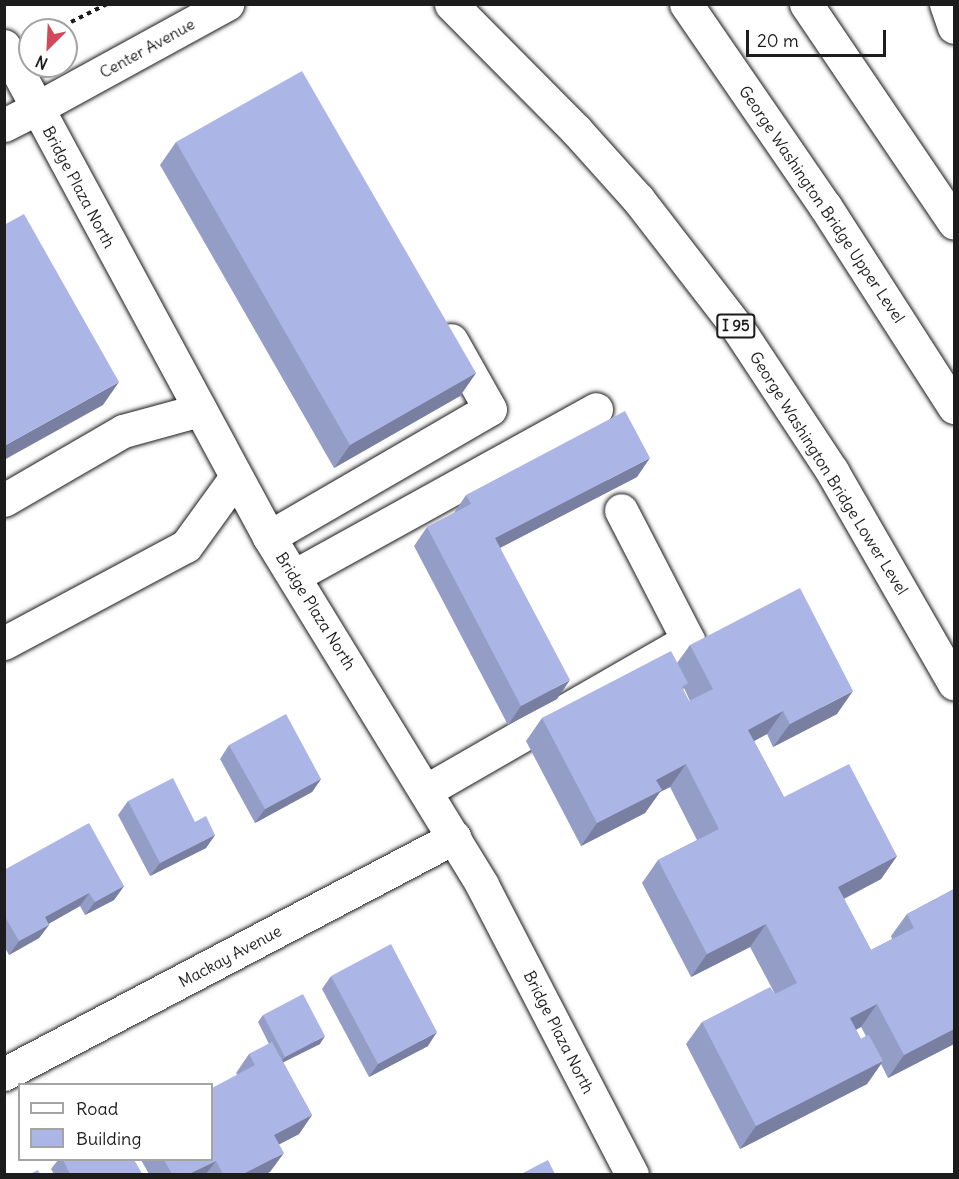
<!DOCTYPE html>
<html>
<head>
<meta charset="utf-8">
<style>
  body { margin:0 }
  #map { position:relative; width:959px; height:1179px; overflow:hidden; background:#fff; font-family:Delius,sans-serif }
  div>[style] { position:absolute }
  .path>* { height:4px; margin-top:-2px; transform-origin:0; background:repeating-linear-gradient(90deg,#1c1c1c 0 4.5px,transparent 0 9px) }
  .roads { filter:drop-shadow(0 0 2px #1c1c1c) drop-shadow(0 0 2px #1c1c1c) }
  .minor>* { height:33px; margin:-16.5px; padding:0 16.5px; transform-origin:16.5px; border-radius:16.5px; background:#fff }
  .major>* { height:33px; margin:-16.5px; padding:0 16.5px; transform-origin:16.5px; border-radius:16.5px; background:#fff }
  .highway>* { height:33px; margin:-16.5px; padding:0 16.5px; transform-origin:16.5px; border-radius:16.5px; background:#fff }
  .wall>* { inset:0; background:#949dc6 }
  .shaded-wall>* { inset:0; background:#787fa1 }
  .building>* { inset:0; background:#acb6e6 }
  span { translate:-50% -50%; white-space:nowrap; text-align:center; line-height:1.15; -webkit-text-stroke:6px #fff; paint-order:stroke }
  .shield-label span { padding:2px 4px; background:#fff; border:2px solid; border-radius:4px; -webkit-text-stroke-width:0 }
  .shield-label { font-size:15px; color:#1c1c1c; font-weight:700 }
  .street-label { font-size:16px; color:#1c1c1c }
  .frame { position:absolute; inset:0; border:6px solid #1c1c1c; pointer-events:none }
  .legend { position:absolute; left:18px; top:1083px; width:195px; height:78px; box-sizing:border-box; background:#fff; border:2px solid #a4a4a4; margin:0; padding:8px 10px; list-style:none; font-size:18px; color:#1c1c1c }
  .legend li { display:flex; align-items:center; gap:12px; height:30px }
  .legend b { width:30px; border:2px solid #a4a4a4 }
  .north { position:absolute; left:18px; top:18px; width:60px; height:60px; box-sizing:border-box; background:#fff; border:2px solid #a4a4a4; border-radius:50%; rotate:204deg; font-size:16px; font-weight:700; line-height:24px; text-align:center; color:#1c1c1c }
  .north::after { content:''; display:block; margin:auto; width:21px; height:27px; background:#d1495b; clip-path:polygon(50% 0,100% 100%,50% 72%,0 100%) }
  .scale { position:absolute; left:746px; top:30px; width:140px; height:27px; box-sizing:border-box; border:3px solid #1c1c1c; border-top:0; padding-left:8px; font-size:18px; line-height:21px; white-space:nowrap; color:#1c1c1c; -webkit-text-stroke:4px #fff; paint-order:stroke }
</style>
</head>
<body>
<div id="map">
  <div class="path">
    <div style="left:71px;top:22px;width:40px;rotate:-26.6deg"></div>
  </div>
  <div class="roads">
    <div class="minor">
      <div style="left:4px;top:125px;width:37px;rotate:-27deg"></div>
      <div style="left:4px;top:500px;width:138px;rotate:-30.1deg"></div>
      <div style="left:123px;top:431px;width:80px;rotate:-15.3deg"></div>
      <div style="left:269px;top:537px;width:255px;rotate:-30.1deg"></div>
      <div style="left:490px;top:409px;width:79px;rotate:-119.5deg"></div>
      <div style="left:294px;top:576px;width:345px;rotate:-28.9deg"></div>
      <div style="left:4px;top:643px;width:206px;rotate:-28.1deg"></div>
      <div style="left:186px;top:546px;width:85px;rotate:-54.1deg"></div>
      <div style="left:427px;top:790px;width:301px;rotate:-29.9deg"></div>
      <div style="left:688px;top:640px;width:146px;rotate:-117.3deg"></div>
      <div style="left:4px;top:1074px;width:509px;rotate:-27.72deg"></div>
    </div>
    <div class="major">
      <div style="left:4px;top:46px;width:558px;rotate:61.64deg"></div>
      <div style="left:269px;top:537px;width:408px;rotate:58.5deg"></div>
      <div style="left:482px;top:885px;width:326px;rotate:62.6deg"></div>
      <div style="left:37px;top:108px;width:217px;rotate:-28.7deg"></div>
    </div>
    <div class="highway">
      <div style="left:451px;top:4px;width:177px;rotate:45.2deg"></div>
      <div style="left:576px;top:130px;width:93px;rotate:48.1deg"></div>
      <div style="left:638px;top:199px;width:162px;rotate:52.3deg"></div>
      <div style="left:737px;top:327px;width:173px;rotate:56.6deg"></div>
      <div style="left:832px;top:471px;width:245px;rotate:60.1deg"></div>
      <div style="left:686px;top:4px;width:245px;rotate:55.5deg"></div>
      <div style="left:825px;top:206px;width:239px;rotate:57.3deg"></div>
      <div style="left:806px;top:4px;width:264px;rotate:55.9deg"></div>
      <div style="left:946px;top:4px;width:24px;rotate:71deg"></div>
    </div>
  </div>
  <div class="wall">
    <div style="clip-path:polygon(176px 142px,476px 373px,460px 396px,334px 468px,160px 165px)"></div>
    <div style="clip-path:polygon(637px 477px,500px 548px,557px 699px,508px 725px,414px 546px,427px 527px,454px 513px,466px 495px)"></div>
    <div style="clip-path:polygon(evenodd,690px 645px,837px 714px,773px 747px,767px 734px,754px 741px,784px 797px,897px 856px,881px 879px,844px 899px,871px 950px,892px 939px,891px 936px,907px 914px,954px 889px,954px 1044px,888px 1078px,881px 1064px,867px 1084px,740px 1149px,686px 1044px,702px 1022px,775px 994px,750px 947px,691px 977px,642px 883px,658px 860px,697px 840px,670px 787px,660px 792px,645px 813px,581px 846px,526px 741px,542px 718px,677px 663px,690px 645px,684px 688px,690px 701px,689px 701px,683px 690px,684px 688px,690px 645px,861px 1027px,866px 1036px,861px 1039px,856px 1030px,861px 1027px)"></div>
    <div style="clip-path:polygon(229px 745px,321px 779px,312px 792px,255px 823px,220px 759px)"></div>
    <div style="clip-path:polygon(128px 801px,195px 822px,215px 835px,206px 848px,150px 876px,118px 815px)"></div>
    <div style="clip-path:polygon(4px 870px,124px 886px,114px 900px,85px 915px,80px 906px,48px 924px,49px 925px,39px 938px,9px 955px,4px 946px)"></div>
    <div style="clip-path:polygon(331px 976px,428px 1046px,369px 1077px,322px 989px)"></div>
    <div style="clip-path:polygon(263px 1015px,320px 1044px,283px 1062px,312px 1115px,299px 1134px,279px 1144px,270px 1172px,265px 1174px,149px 1174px,141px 1160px,212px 1160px,237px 1074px,236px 1073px,249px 1054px,269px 1044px,258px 1022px)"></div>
    <div style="clip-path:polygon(58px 1160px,134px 1160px,142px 1174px,54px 1174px,51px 1169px)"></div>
  </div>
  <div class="shaded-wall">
    <div style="clip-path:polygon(476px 373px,460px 396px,334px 468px,350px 445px)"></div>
    <div style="clip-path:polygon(119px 382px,103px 405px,4px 460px,4px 446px)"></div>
    <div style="clip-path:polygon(650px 458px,637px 477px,482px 557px,495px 538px)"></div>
    <div style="clip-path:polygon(570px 680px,557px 699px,508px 725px,521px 706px)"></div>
    <div style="clip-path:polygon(853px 691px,837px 714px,773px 747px,790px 724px)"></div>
    <div style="clip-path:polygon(783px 711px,767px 734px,732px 753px,748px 730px)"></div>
    <div style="clip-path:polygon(686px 764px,670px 787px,660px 792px,645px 813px,581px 846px,597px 823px,656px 780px)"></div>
    <div style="clip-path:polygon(321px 779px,312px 792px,255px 823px,265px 809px)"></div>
    <div style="clip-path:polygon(215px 835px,206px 848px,150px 876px,160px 863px)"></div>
    <div style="clip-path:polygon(897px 856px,881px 879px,822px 910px,838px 887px)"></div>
    <div style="clip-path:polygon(124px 886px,114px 900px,85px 915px,95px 902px)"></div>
    <div style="clip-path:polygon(89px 893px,80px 906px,36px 931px,45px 917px)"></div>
    <div style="clip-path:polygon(766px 924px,750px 947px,691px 977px,707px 954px)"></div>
    <div style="clip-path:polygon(49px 925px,39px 938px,9px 955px,19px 941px)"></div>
    <div style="clip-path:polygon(877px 1004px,861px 1027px,834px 1041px,850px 1018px)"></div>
    <div style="clip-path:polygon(954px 1029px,954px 1044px,888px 1078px,904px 1055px)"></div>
    <div style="clip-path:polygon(437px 1032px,428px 1046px,369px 1077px,378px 1064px)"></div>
    <div style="clip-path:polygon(325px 1036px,320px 1044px,280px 1064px,285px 1057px)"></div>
    <div style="clip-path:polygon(883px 1061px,867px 1084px,740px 1149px,756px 1126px)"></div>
    <div style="clip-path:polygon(312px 1115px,299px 1134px,261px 1154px,274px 1135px)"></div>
    <div style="clip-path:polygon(284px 1153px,270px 1172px,265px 1174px,243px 1174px)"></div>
    <div style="clip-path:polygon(216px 1161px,206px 1174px,189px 1174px)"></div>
  </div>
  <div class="building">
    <div style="clip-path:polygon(302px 71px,476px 373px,350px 445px,176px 142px)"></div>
    <div style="clip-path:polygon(24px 214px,119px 382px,4px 446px,4px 225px)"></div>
    <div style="clip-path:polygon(625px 411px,650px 458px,495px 538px,570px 680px,521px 706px,427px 527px,471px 504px,466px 495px)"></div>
    <div style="clip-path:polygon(800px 588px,853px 691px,790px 724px,783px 711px,748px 730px,784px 797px,849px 764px,897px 856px,838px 887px,871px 950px,914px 928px,907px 914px,954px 889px,954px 1029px,904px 1055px,877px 1004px,850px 1018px,861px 1039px,869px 1035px,883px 1061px,756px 1126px,702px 1022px,770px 987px,775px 994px,797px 983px,766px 924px,707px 954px,658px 860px,719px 829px,686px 764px,656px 780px,662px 790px,597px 823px,542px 718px,671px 651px,688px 683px,682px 687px,689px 701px,713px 689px,690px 645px)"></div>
    <div style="clip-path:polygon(286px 714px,321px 779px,265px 809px,229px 745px)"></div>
    <div style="clip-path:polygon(173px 778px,195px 822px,206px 816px,215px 835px,160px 863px,128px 801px)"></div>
    <div style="clip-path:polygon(89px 823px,124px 886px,95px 902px,89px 893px,45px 917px,49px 925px,19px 941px,4px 915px,4px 870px)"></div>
    <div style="clip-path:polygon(391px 944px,437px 1032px,378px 1064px,331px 976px)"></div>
    <div style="clip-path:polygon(303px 994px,325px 1036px,285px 1057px,263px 1015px)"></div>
    <div style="clip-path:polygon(272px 1042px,312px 1115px,274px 1135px,284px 1153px,243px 1174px,223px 1174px,216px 1161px,189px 1174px,172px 1174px,164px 1160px,212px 1160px,212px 1088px,255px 1065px,249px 1054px)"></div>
    <div style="clip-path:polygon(63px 1160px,134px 1160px,142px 1174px,70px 1174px)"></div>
    <div style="clip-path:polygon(548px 1160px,555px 1174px,521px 1174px)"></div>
    <div style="clip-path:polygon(38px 1170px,40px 1174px,30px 1174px)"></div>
  </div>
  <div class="shield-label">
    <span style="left:736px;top:326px">I 95</span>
  </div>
  <div class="street-label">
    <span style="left:147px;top:48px;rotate:-29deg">Center Avenue</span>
    <span style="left:79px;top:187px;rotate:62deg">Bridge Plaza North</span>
    <span style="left:822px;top:204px;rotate:56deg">George Washington Bridge Upper Level</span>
    <span style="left:829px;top:473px;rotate:58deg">George Washington Bridge Lower Level</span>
    <span style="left:316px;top:611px;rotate:58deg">Bridge Plaza North</span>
    <span style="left:230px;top:956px;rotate:-28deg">Mackay Avenue</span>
    <span style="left:559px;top:1032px;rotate:63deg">Bridge Plaza North</span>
  </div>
  <div class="frame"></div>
  <ul class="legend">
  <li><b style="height:8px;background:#fff"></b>Road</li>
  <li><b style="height:16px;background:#acb6e6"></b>Building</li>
  </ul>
  <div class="north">N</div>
  <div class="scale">20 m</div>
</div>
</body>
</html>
